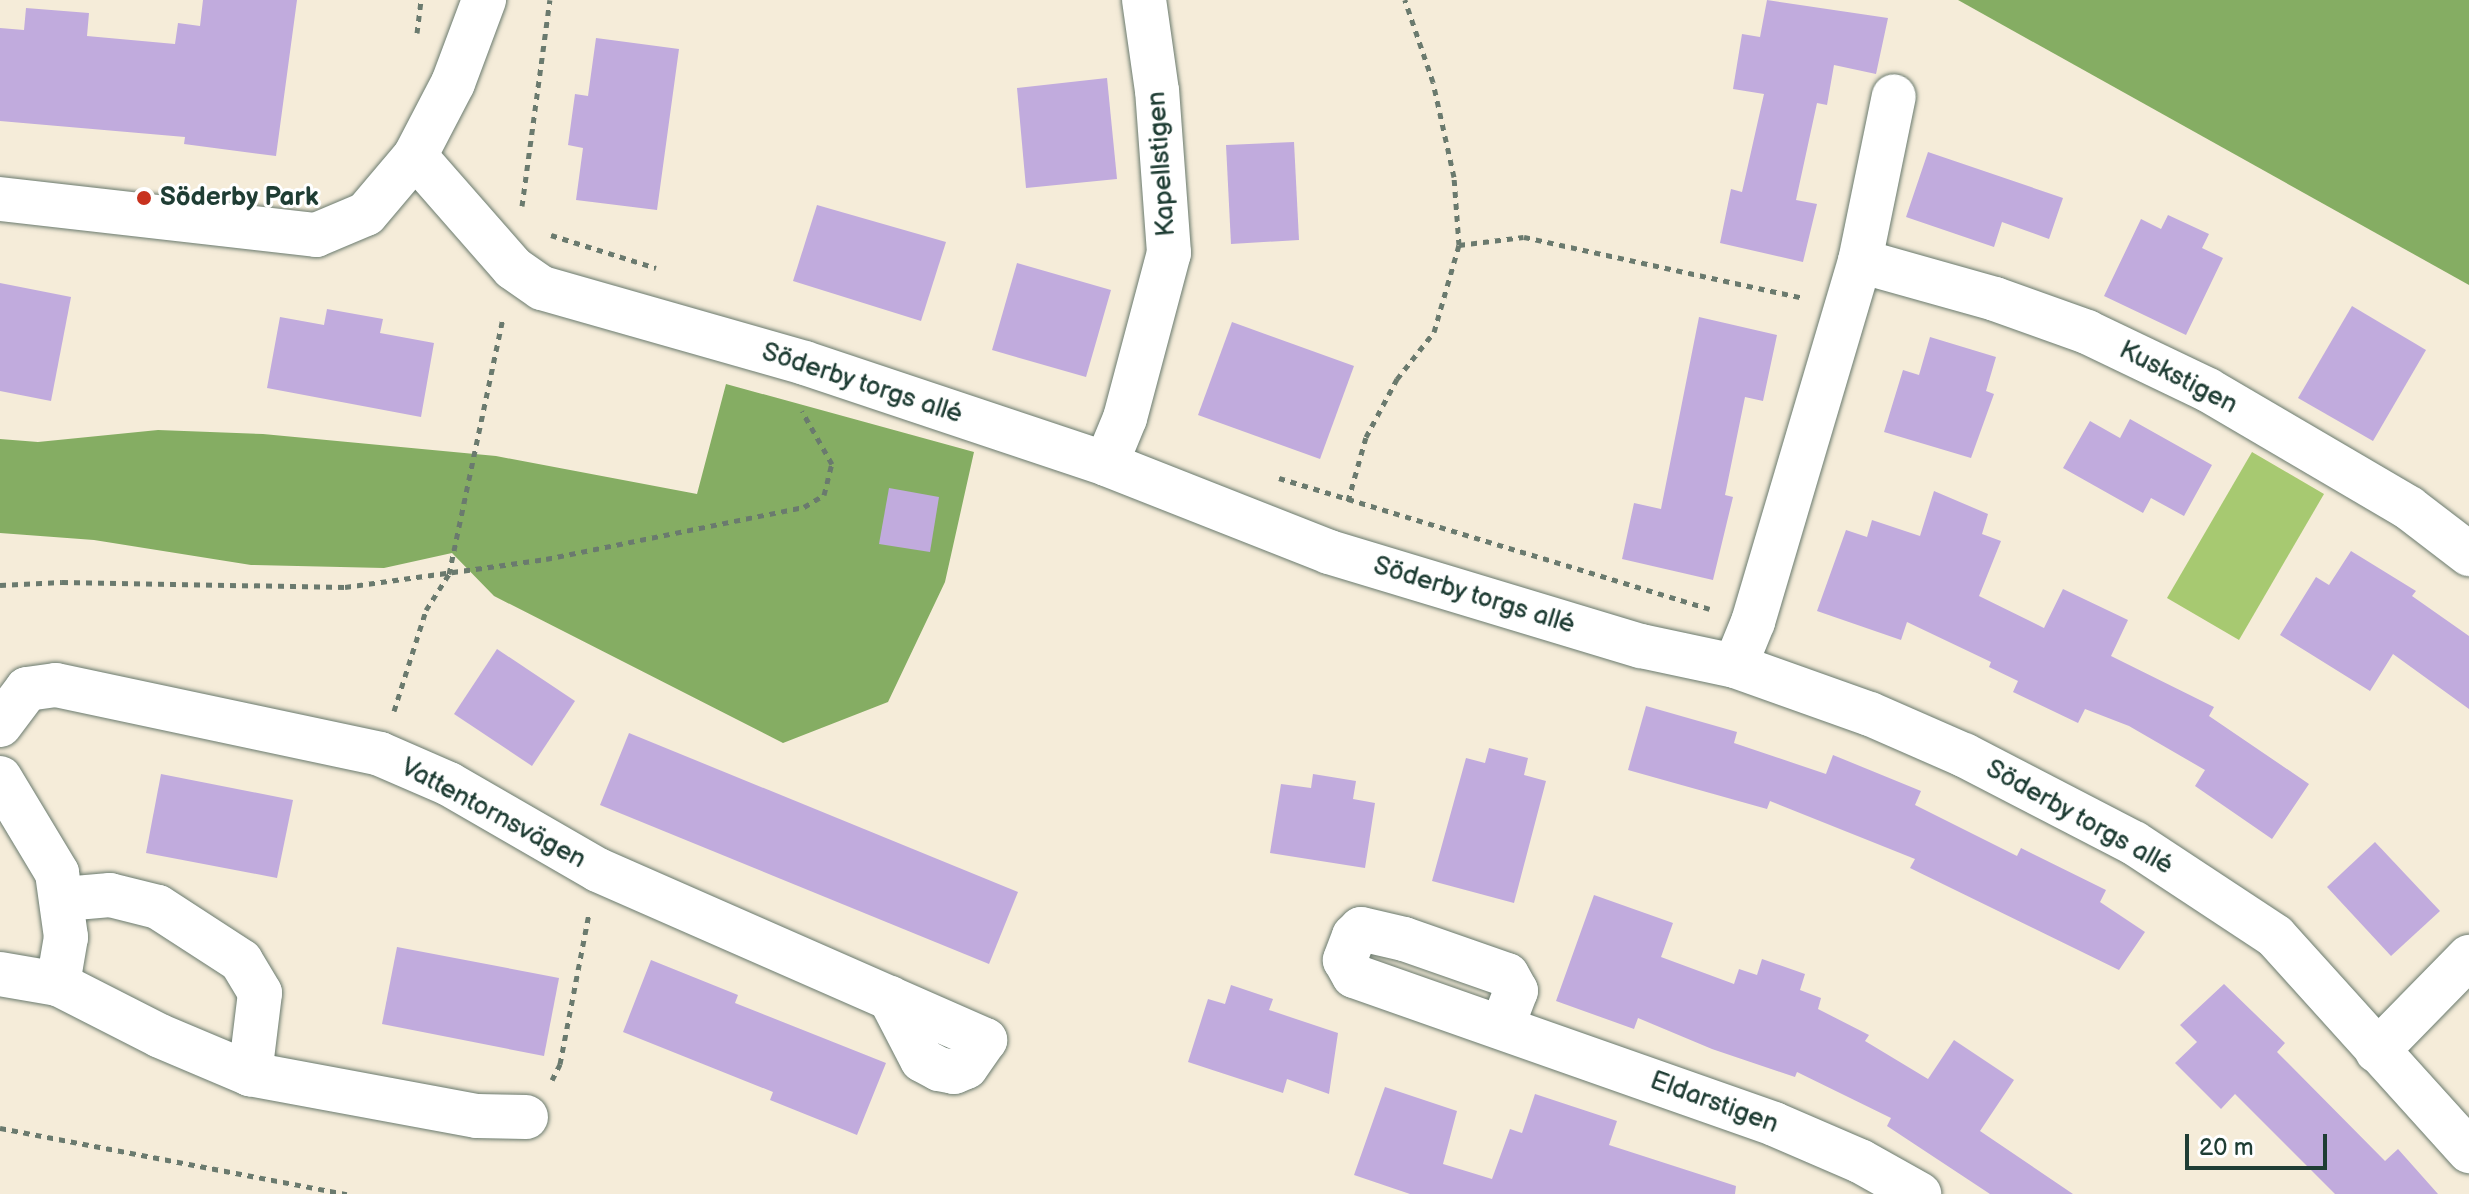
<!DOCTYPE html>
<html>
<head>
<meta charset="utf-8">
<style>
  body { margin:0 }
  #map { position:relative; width:2469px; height:1194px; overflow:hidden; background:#f5ecd9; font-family:"Balsamiq Sans",sans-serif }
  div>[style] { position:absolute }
  .green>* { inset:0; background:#a7c971 }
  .forest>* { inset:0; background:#85ad63 }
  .building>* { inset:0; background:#c1abdd }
  .path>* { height:5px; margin-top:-2.5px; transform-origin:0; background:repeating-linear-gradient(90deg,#6a7a6e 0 6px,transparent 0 12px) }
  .roads { filter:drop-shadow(0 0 2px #6a7a6e) drop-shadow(0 0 2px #6a7a6e) }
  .minor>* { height:44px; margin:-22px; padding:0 22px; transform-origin:22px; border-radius:22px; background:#fff }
  .dots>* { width:22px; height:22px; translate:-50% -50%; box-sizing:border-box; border:4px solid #fff; border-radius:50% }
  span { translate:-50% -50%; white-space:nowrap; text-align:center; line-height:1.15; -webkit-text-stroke:6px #fff; paint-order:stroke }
  .street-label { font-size:26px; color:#1f3d34 }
  .poi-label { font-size:26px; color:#1f3d34; font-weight:700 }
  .left { translate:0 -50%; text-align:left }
  .scale { position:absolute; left:2185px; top:1134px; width:142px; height:36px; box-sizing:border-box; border:4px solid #1f3d34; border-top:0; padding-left:10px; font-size:24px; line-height:28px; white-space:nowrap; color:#1f3d34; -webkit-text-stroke:6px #fff; paint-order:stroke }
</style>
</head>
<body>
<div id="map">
  <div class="green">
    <div style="clip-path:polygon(2252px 452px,2324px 494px,2239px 640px,2167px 598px)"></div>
  </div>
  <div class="forest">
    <div style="clip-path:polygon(1958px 0,2469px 0,2469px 285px)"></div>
    <div style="clip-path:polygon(726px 384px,974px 452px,945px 582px,888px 702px,783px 743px,494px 596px,452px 553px,384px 568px,251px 565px,94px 540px,0 533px,0 439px,38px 442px,158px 430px,263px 434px,496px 456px,697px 494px)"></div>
  </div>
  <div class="building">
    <div style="clip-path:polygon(203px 0,297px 0,276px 156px,184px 144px,185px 137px,0 121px,0 28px,24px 30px,26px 8px,89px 13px,87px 36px,175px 44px,178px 23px,200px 26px)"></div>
    <div style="clip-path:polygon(1767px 0,1888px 18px,1876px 74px,1834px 65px,1827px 105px,1817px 103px,1796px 200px,1817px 204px,1803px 262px,1720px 243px,1731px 189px,1742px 192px,1764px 94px,1733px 89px,1742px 34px,1760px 37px)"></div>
    <div style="clip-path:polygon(596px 38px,679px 49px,657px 210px,576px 200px,583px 148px,568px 145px,575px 94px,588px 96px)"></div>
    <div style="clip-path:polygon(1107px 78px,1117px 179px,1026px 188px,1017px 88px)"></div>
    <div style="clip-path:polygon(1294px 142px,1299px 240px,1231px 244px,1226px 145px)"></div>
    <div style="clip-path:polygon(1928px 152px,2063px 198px,2049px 239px,2002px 222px,1994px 247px,1906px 217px)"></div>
    <div style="clip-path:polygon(817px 205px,946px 242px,921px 321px,793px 281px)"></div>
    <div style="clip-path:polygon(2168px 215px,2209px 234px,2202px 248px,2223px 258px,2186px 335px,2104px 296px,2141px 219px,2161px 229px)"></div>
    <div style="clip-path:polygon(1017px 263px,1111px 290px,1086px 377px,992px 350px)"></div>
    <div style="clip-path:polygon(0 283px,71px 297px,51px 401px,0 391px)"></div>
    <div style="clip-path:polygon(2352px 306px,2426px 350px,2373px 441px,2298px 398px)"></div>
    <div style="clip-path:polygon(327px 309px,383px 319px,380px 333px,434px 343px,421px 417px,267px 388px,280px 317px,324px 325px)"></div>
    <div style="clip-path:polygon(1699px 317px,1777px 335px,1763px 401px,1745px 397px,1725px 495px,1733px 497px,1713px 580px,1622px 559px,1634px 503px,1661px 509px)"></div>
    <div style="clip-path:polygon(1232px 322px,1354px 366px,1320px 459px,1198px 415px)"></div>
    <div style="clip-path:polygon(1930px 337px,1996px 357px,1986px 391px,1994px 394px,1971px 458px,1884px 432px,1903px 370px,1919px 375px)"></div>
    <div style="clip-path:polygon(2130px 419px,2212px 465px,2184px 516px,2151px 498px,2143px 513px,2063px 468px,2090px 421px,2120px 438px)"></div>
    <div style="clip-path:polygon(889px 488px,939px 497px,930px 552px,879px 544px)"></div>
    <div style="clip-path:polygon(1934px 491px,1988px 514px,1982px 534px,2001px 541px,1979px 596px,2044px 628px,2063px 589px,2128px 620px,2111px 656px,2214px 707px,2209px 716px,2309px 784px,2272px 839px,2195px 786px,2205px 770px,2129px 726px,2085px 709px,2078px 723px,2013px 692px,2018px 681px,1989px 667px,1991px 662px,1907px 622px,1901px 640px,1817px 611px,1846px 530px,1867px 537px,1872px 520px,1920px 536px)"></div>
    <div style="clip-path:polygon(2351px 551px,2416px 591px,2412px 596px,2469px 636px,2469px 709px,2393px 654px,2370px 691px,2280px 635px,2316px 577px,2329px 585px)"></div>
    <div style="clip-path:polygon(497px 649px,575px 701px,532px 766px,454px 714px)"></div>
    <div style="clip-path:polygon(1646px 706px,1737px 732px,1734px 743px,1826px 774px,1833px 755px,1921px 791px,1915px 805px,2017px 856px,2021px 848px,2106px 890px,2100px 902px,2145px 932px,2119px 970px,1910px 868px,1915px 859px,1770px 801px,1767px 809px,1628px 770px)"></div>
    <div style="clip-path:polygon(629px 733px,1018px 892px,989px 964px,600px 805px)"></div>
    <div style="clip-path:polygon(1489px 748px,1528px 758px,1524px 775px,1546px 781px,1514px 903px,1432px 881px,1466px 758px,1485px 763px)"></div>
    <div style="clip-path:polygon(161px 774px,293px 800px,277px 878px,146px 853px)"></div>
    <div style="clip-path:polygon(1313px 774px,1356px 781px,1353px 799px,1375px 803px,1365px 868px,1270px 853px,1281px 784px,1311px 788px)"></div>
    <div style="clip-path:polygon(2375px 842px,2440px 911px,2391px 956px,2327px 887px)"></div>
    <div style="clip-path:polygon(1594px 895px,1673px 923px,1661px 957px,1734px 984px,1739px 969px,1757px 975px,1762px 959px,1805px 974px,1800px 990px,1821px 998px,1818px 1009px,1869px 1035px,1865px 1041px,1928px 1079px,1954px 1040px,2014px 1080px,1980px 1131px,2073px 1194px,1990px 1194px,1887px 1126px,1891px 1118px,1797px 1072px,1795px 1077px,1712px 1049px,1638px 1018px,1634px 1029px,1556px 1001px)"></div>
    <div style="clip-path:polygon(397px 947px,559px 978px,544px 1056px,382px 1024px)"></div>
    <div style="clip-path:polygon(651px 960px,738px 995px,735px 1003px,886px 1063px,857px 1135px,770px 1100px,773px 1092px,623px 1032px)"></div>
    <div style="clip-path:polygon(2224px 984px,2285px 1043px,2277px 1052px,2385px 1161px,2398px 1149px,2438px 1194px,2335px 1194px,2235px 1094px,2221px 1109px,2175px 1063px,2197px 1042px,2180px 1025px)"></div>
    <div style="clip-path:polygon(1231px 985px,1273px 999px,1269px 1010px,1338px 1033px,1329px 1094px,1287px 1079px,1283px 1093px,1188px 1062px,1208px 999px,1225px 1004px)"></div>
    <div style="clip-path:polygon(1385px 1087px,1457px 1111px,1443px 1164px,1492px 1179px,1510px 1129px,1522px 1133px,1535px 1094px,1617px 1121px,1609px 1145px,1736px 1186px,1735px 1194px,1410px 1194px,1354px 1175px)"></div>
  </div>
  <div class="path">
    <div style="left:417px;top:33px;width:33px;rotate:-83deg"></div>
    <div style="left:522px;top:206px;width:208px;rotate:-82.3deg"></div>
    <div style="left:551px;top:235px;width:110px;rotate:17.4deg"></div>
    <div style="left:1459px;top:245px;width:65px;rotate:-7deg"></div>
    <div style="left:1524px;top:237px;width:286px;rotate:12.3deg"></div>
    <div style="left:1279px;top:478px;width:450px;rotate:16.9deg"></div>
    <div style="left:1348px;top:501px;width:66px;rotate:-74.3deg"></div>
    <div style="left:1366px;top:437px;width:66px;rotate:-61.9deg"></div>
    <div style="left:1397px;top:379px;width:60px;rotate:-51.8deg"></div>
    <div style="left:1434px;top:332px;width:91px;rotate:-74deg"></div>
    <div style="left:1459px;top:245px;width:68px;rotate:-94.2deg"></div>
    <div style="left:1454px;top:177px;width:97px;rotate:-102.5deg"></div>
    <div style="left:1433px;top:82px;width:87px;rotate:-108.9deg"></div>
    <div style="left:0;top:585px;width:62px;rotate:-2.8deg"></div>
    <div style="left:62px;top:582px;width:283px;rotate:1deg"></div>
    <div style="left:345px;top:587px;width:203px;rotate:-7.9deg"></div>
    <div style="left:546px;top:559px;width:263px;rotate:-11.4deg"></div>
    <div style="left:804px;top:507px;width:23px;rotate:-31deg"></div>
    <div style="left:824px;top:495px;width:32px;rotate:-76deg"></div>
    <div style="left:832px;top:464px;width:61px;rotate:-119.5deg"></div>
    <div style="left:394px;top:711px;width:106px;rotate:-72.4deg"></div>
    <div style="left:426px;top:610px;width:43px;rotate:-57.4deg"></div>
    <div style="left:449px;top:574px;width:262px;rotate:-78.1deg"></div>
    <div style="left:552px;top:1080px;width:18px;rotate:-63deg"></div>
    <div style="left:560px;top:1064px;width:153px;rotate:-79.1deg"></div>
    <div style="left:0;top:1128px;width:353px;rotate:10.8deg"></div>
  </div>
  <div class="roads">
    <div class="minor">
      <div style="left:415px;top:156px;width:149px;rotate:48.8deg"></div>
      <div style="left:513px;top:268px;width:35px;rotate:35deg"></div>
      <div style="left:542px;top:288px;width:273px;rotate:15.9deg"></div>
      <div style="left:805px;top:363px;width:317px;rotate:18.5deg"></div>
      <div style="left:1106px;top:464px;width:240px;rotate:21.5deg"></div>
      <div style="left:1329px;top:552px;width:326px;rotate:16.8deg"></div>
      <div style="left:1641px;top:646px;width:96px;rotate:12deg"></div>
      <div style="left:1735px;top:666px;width:143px;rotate:19.6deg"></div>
      <div style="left:1870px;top:714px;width:103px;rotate:23.6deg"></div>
      <div style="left:1964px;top:755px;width:191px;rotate:27.4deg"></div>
      <div style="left:2134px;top:843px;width:169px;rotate:33.4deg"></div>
      <div style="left:2275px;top:936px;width:290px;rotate:47.9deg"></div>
      <div style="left:0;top:199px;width:318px;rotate:6.5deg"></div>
      <div style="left:316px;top:235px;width:54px;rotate:-22.8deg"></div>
      <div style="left:366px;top:214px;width:76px;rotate:-49.8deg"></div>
      <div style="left:415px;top:156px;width:82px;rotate:-62.5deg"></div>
      <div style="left:453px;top:83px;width:89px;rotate:-69.5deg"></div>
      <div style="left:1860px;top:261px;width:168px;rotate:-78.4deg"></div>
      <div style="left:1106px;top:464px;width:50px;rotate:-67.6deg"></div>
      <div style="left:1125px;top:418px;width:171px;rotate:-75.1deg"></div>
      <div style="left:1169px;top:253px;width:162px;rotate:-94.2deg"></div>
      <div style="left:1157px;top:91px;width:92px;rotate:-98.1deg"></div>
      <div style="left:1735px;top:666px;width:48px;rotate:-67.8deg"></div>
      <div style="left:1753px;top:622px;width:377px;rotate:-73.5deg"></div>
      <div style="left:1860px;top:261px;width:140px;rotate:15.7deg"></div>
      <div style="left:1995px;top:299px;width:98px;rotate:19.7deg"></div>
      <div style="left:2087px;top:332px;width:134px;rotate:25.6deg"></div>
      <div style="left:2208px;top:390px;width:233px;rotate:30.4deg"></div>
      <div style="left:2409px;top:508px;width:76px;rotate:37.5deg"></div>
      <div style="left:0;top:725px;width:45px;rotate:-53.1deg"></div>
      <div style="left:27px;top:689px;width:29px;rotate:-8deg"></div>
      <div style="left:56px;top:685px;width:331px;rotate:12deg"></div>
      <div style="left:380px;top:754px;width:75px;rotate:23.5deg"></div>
      <div style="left:449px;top:784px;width:172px;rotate:30deg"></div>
      <div style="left:598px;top:870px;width:423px;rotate:23.7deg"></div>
      <div style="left:985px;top:1040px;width:33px;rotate:125deg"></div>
      <div style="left:966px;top:1067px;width:13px;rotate:157deg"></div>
      <div style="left:954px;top:1072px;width:15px;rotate:-169deg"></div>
      <div style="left:939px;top:1069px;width:19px;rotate:-152deg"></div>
      <div style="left:922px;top:1060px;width:70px;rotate:-117.3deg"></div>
      <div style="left:0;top:778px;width:111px;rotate:59deg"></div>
      <div style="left:57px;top:873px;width:65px;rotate:82deg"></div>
      <div style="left:66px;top:937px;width:48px;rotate:99.7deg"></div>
      <div style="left:58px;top:984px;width:59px;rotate:-170.2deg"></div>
      <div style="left:64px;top:899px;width:46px;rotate:-5deg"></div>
      <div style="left:110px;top:895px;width:49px;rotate:14deg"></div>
      <div style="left:158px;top:907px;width:99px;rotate:33deg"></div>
      <div style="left:241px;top:961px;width:37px;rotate:59deg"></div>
      <div style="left:260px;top:993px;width:82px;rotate:97deg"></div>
      <div style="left:58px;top:984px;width:114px;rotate:27deg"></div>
      <div style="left:160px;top:1036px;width:98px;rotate:22.9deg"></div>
      <div style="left:250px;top:1074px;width:231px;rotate:10.5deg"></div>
      <div style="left:477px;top:1116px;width:49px;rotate:1.2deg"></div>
      <div style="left:1502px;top:1027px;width:39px;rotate:-69deg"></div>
      <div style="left:1516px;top:991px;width:18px;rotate:-119deg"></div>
      <div style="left:1507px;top:975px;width:109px;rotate:-160.7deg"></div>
      <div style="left:1404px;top:939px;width:44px;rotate:-166.9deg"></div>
      <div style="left:1361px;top:929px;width:10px;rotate:135deg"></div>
      <div style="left:1354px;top:936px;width:26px;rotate:111deg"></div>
      <div style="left:1345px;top:960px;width:18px;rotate:61deg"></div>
      <div style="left:1354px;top:976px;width:445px;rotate:19.4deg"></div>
      <div style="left:1774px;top:1124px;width:94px;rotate:23.3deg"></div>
      <div style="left:1860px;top:1161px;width:68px;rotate:29.2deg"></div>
      <div style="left:2377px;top:1051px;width:132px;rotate:-45.6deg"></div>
    </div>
  </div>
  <div class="dots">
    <div style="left:144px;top:198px;background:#c8321e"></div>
  </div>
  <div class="street-label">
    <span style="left:1162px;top:164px;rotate:-94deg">Kapellstigen</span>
    <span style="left:2178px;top:378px;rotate:27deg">Kuskstigen</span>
    <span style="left:862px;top:384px;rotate:18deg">Söderby torgs allé</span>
    <span style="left:1474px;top:596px;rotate:17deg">Söderby torgs allé</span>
    <span style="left:493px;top:814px;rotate:28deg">Vattentornsvägen</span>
    <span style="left:2079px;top:818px;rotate:29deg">Söderby torgs allé</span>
    <span style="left:1714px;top:1103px;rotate:20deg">Eldarstigen</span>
  </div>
  <div class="poi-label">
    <span class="left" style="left:160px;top:198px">Söderby Park</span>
  </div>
  <div class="scale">20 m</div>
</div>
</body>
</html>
